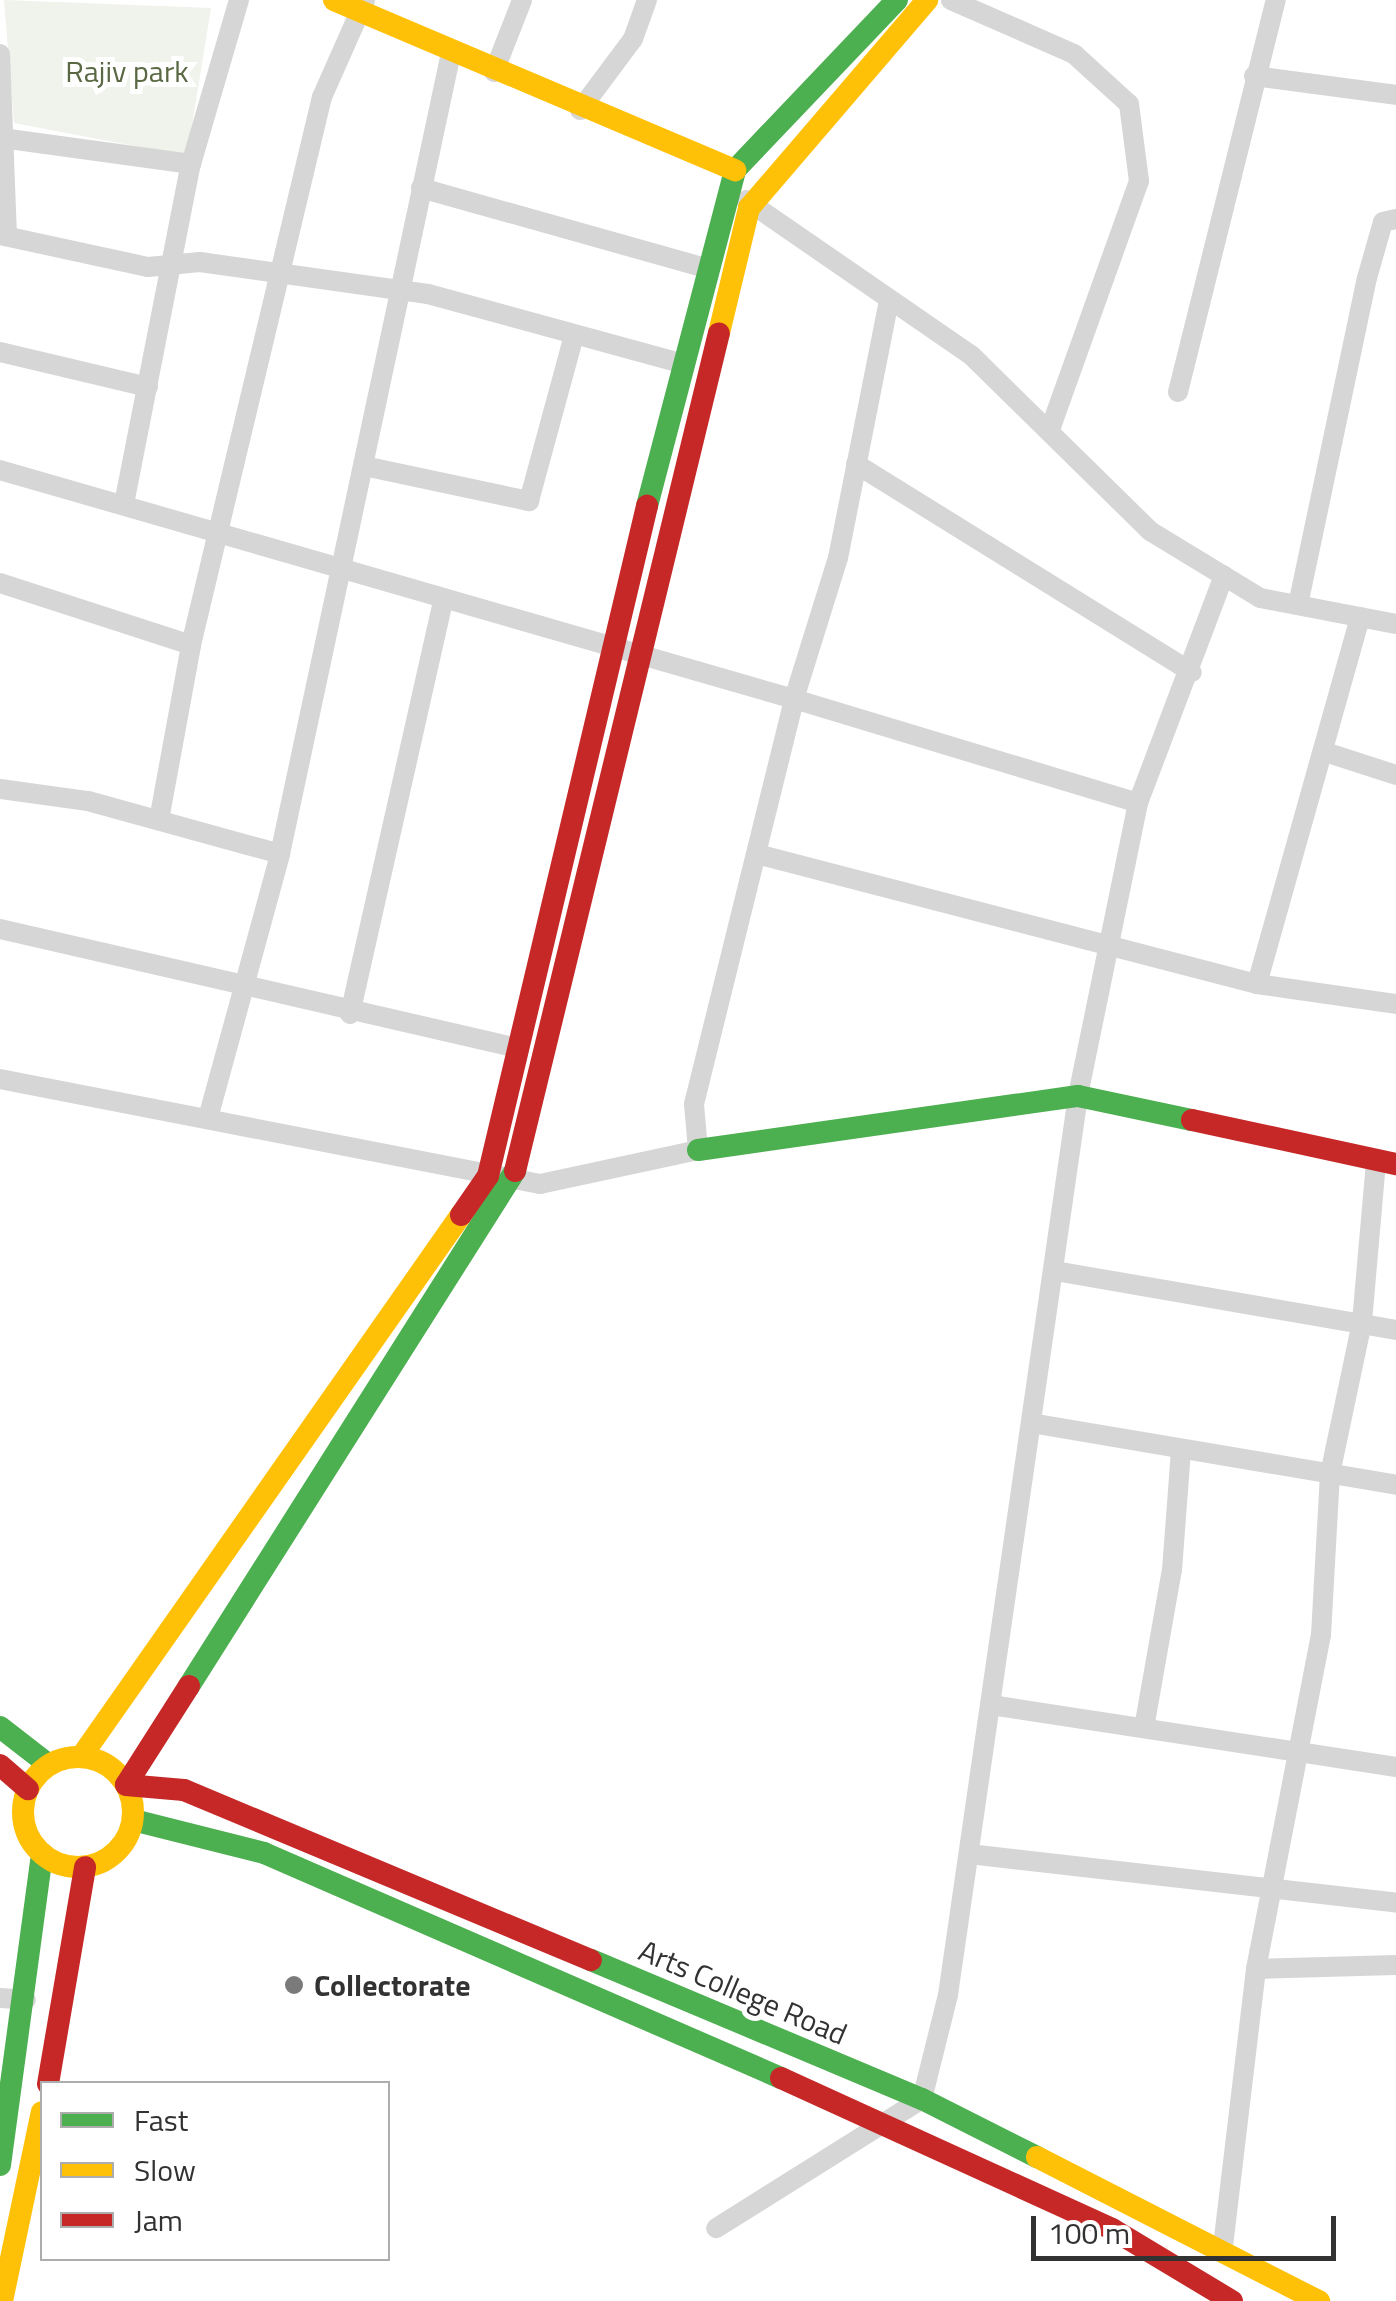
<!DOCTYPE html>
<html>
<head>
<meta charset="utf-8">
<style>
  body { margin:0 }
  #map { position:relative; width:1396px; height:2301px; overflow:hidden; background:#fff; font-family:"Titillium Web",sans-serif }
  div>[style] { position:absolute }
  .green>* { inset:0; background:#f0f2ec }
  .street>* { height:20px; margin:-10px; padding:0 10px; transform-origin:10px; border-radius:10px; background:#d6d6d6 }
  .fast>* { height:22px; margin:-11px; padding:0 11px; transform-origin:11px; border-radius:11px; background:#4caf50 }
  .slow>* { height:22px; margin:-11px; padding:0 11px; transform-origin:11px; border-radius:11px; background:#ffc107 }
  .slow>.ring { margin:-11px; padding:0; box-sizing:content-box; background:none; border:22px solid #ffc107; border-radius:50% }
  .jam>* { height:22px; margin:-11px; padding:0 11px; transform-origin:11px; border-radius:11px; background:#c62828 }
  .dots>* { width:28px; height:28px; translate:-50% -50%; box-sizing:border-box; border:5px solid #fff; border-radius:50% }
  span { translate:-50% -50%; white-space:nowrap; text-align:center; line-height:1.15; -webkit-text-stroke:10px #fff; paint-order:stroke }
  .park-label { font-size:30px; color:#5a6944 }
  .poi-label { font-size:30px; color:#323232; font-weight:700 }
  .left { translate:0 -50%; text-align:left }
  .street-label { font-size:30px; color:#323232 }
  .legend { position:absolute; left:40px; top:2081px; width:350px; height:180px; box-sizing:border-box; background:#fff; border:2px solid #adadad; margin:0; padding:12px 18px; list-style:none; font-size:30px; color:#323232 }
  .legend li { display:flex; align-items:center; gap:20px; height:50px }
  .legend b { width:50px; border:2px solid #adadad }
  .scale { position:absolute; left:1031px; top:2216px; width:305px; height:45px; box-sizing:border-box; border:5px solid #323232; border-top:0; padding-left:12px; font-size:30px; line-height:35px; white-space:nowrap; color:#323232; -webkit-text-stroke:8px #fff; paint-order:stroke }
</style>
</head>
<body>
<div id="map">
  <div class="green">
    <div style="clip-path:polygon(4px 0,211px 8px,187px 156px,14px 123px)"></div>
  </div>
  <div class="street">
    <div style="left:951px;top:0;width:134px;rotate:23.7deg"></div>
    <div style="left:1074px;top:54px;width:74px;rotate:42.3deg"></div>
    <div style="left:1129px;top:104px;width:78px;rotate:82.6deg"></div>
    <div style="left:1139px;top:181px;width:263px;rotate:109.7deg"></div>
    <div style="left:0;top:54px;width:182px;rotate:87.8deg"></div>
    <div style="left:494px;top:72px;width:77px;rotate:-68.7deg"></div>
    <div style="left:1254px;top:76px;width:143px;rotate:7.6deg"></div>
    <div style="left:580px;top:110px;width:89px;rotate:-53.3deg"></div>
    <div style="left:633px;top:39px;width:41px;rotate:-70.3deg"></div>
    <div style="left:9px;top:139px;width:184px;rotate:7.8deg"></div>
    <div style="left:421px;top:188px;width:299px;rotate:15.7deg"></div>
    <div style="left:746px;top:200px;width:273px;rotate:34.6deg"></div>
    <div style="left:971px;top:355px;width:251px;rotate:44.5deg"></div>
    <div style="left:1150px;top:531px;width:129px;rotate:31.3deg"></div>
    <div style="left:1260px;top:598px;width:138px;rotate:10.8deg"></div>
    <div style="left:0;top:235px;width:151px;rotate:12.2deg"></div>
    <div style="left:148px;top:267px;width:52px;rotate:-5.5deg"></div>
    <div style="left:200px;top:262px;width:230px;rotate:8deg"></div>
    <div style="left:428px;top:294px;width:265px;rotate:15.3deg"></div>
    <div style="left:0;top:352px;width:152px;rotate:13.3deg"></div>
    <div style="left:1178px;top:392px;width:404px;rotate:-76deg"></div>
    <div style="left:856px;top:464px;width:395px;rotate:31.8deg"></div>
    <div style="left:364px;top:466px;width:169px;rotate:12deg"></div>
    <div style="left:529px;top:501px;width:168px;rotate:-74.8deg"></div>
    <div style="left:0;top:470px;width:826px;rotate:16.09deg"></div>
    <div style="left:794px;top:699px;width:148px;rotate:-72.7deg"></div>
    <div style="left:838px;top:558px;width:262px;rotate:-78.8deg"></div>
    <div style="left:124px;top:504px;width:347px;rotate:-78.9deg"></div>
    <div style="left:191px;top:164px;width:171px;rotate:-73.7deg"></div>
    <div style="left:0;top:583px;width:201px;rotate:18deg"></div>
    <div style="left:1298px;top:605px;width:334px;rotate:-78.1deg"></div>
    <div style="left:1367px;top:278px;width:58px;rotate:-74.1deg"></div>
    <div style="left:1383px;top:222px;width:13px;rotate:-13deg"></div>
    <div style="left:1325px;top:752px;width:75px;rotate:17.9deg"></div>
    <div style="left:0;top:789px;width:89px;rotate:7.8deg"></div>
    <div style="left:88px;top:801px;width:199px;rotate:15.4deg"></div>
    <div style="left:280px;top:854px;width:819px;rotate:-77.95deg"></div>
    <div style="left:1138px;top:803px;width:243px;rotate:-69.3deg"></div>
    <div style="left:159px;top:820px;width:178px;rotate:-79.6deg"></div>
    <div style="left:191px;top:645px;width:563px;rotate:-76.56deg"></div>
    <div style="left:322px;top:97px;width:106px;rotate:-66.1deg"></div>
    <div style="left:757px;top:854px;width:517px;rotate:14.57deg"></div>
    <div style="left:1257px;top:984px;width:140px;rotate:8.2deg"></div>
    <div style="left:0;top:929px;width:531px;rotate:12.94deg"></div>
    <div style="left:1257px;top:984px;width:381px;rotate:-74.3deg"></div>
    <div style="left:350px;top:1014px;width:424px;rotate:-77.3deg"></div>
    <div style="left:0;top:1079px;width:550px;rotate:11deg"></div>
    <div style="left:540px;top:1184px;width:162px;rotate:-12.1deg"></div>
    <div style="left:698px;top:1150px;width:46px;rotate:-95deg"></div>
    <div style="left:694px;top:1104px;width:417px;rotate:-76.1deg"></div>
    <div style="left:794px;top:699px;width:359px;rotate:16.8deg"></div>
    <div style="left:1138px;top:803px;width:299px;rotate:101.6deg"></div>
    <div style="left:1078px;top:1096px;width:908px;rotate:98.23deg"></div>
    <div style="left:948px;top:1995px;width:107px;rotate:104deg"></div>
    <div style="left:922px;top:2099px;width:243px;rotate:147.9deg"></div>
    <div style="left:208px;top:1118px;width:274px;rotate:-74.7deg"></div>
    <div style="left:1055px;top:1271px;width:346px;rotate:9.8deg"></div>
    <div style="left:1031px;top:1423px;width:370px;rotate:9.6deg"></div>
    <div style="left:991px;top:1705px;width:410px;rotate:8.7deg"></div>
    <div style="left:1144px;top:1728px;width:160px;rotate:-80deg"></div>
    <div style="left:1172px;top:1570px;width:121px;rotate:-85.7deg"></div>
    <div style="left:969px;top:1854px;width:430px;rotate:6.5deg"></div>
    <div style="left:1256px;top:1969px;width:340px;rotate:-79deg"></div>
    <div style="left:1321px;top:1635px;width:161px;rotate:-86.8deg"></div>
    <div style="left:1330px;top:1474px;width:155px;rotate:-78.1deg"></div>
    <div style="left:1362px;top:1322px;width:162px;rotate:-85deg"></div>
    <div style="left:0;top:1998px;width:26px;rotate:4deg"></div>
    <div style="left:1223px;top:2246px;width:279px;rotate:-83.2deg"></div>
    <div style="left:1256px;top:1969px;width:140px;rotate:-1.6deg"></div>
  </div>
  <div class="fast">
    <div style="left:647px;top:506px;width:347px;rotate:-75.3deg"></div>
    <div style="left:735px;top:170px;width:235px;rotate:-46.4deg"></div>
    <div style="left:698px;top:1150px;width:384px;rotate:-8.1deg"></div>
    <div style="left:1078px;top:1096px;width:116px;rotate:11.9deg"></div>
    <div style="left:189px;top:1686px;width:610px;rotate:-57.67deg"></div>
    <div style="left:0;top:1727px;width:62px;rotate:37.8deg"></div>
    <div style="left:133px;top:1820px;width:135px;rotate:14.1deg"></div>
    <div style="left:264px;top:1853px;width:564px;rotate:23.52deg"></div>
    <div style="left:591px;top:1960px;width:359px;rotate:22.8deg"></div>
    <div style="left:922px;top:2099px;width:129px;rotate:26.8deg"></div>
    <div style="left:0;top:2165px;width:314px;rotate:-82.3deg"></div>
  </div>
  <div class="slow">
    <div style="left:334px;top:0;width:436px;rotate:23deg"></div>
    <div style="left:719px;top:333px;width:129px;rotate:-76.5deg"></div>
    <div style="left:749px;top:208px;width:274px;rotate:-49.4deg"></div>
    <div style="left:81px;top:1757px;width:662px;rotate:-54.97deg"></div>
    <div class="ring" style="left:23px;top:1757px;width:88px;height:88px"></div>
    <div style="left:1037px;top:2157px;width:317px;rotate:27.1deg"></div>
    <div style="left:2px;top:2301px;width:193px;rotate:-78.1deg"></div>
  </div>
  <div class="jam">
    <div style="left:1192px;top:1120px;width:209px;rotate:12.2deg"></div>
    <div style="left:515px;top:1171px;width:862px;rotate:-76.32deg"></div>
    <div style="left:461px;top:1215px;width:47px;rotate:-55.3deg"></div>
    <div style="left:488px;top:1176px;width:689px;rotate:-76.65deg"></div>
    <div style="left:189px;top:1686px;width:117px;rotate:122.5deg"></div>
    <div style="left:126px;top:1785px;width:58px;rotate:4.9deg"></div>
    <div style="left:184px;top:1790px;width:441px;rotate:22.7deg"></div>
    <div style="left:0;top:1765px;width:37px;rotate:41deg"></div>
    <div style="left:781px;top:2078px;width:364px;rotate:24.5deg"></div>
    <div style="left:1112px;top:2229px;width:140px;rotate:31deg"></div>
    <div style="left:48px;top:2084px;width:220px;rotate:-80.3deg"></div>
  </div>
  <div class="dots">
    <div style="left:294px;top:1985px;background:#7a7a7a"></div>
  </div>
  <div class="park-label">
    <span style="left:127px;top:71px">Rajiv park</span>
  </div>
  <div class="poi-label">
    <span class="left" style="left:314px;top:1985px">Collectorate</span>
  </div>
  <div class="street-label">
    <span style="left:743px;top:1992px;rotate:23deg">Arts College Road</span>
  </div>
  <ul class="legend">
  <li><b style="height:12px;background:#4caf50"></b>Fast</li>
  <li><b style="height:12px;background:#ffc107"></b>Slow</li>
  <li><b style="height:12px;background:#c62828"></b>Jam</li>
  </ul>
  <div class="scale">100 m</div>
</div>
</body>
</html>
